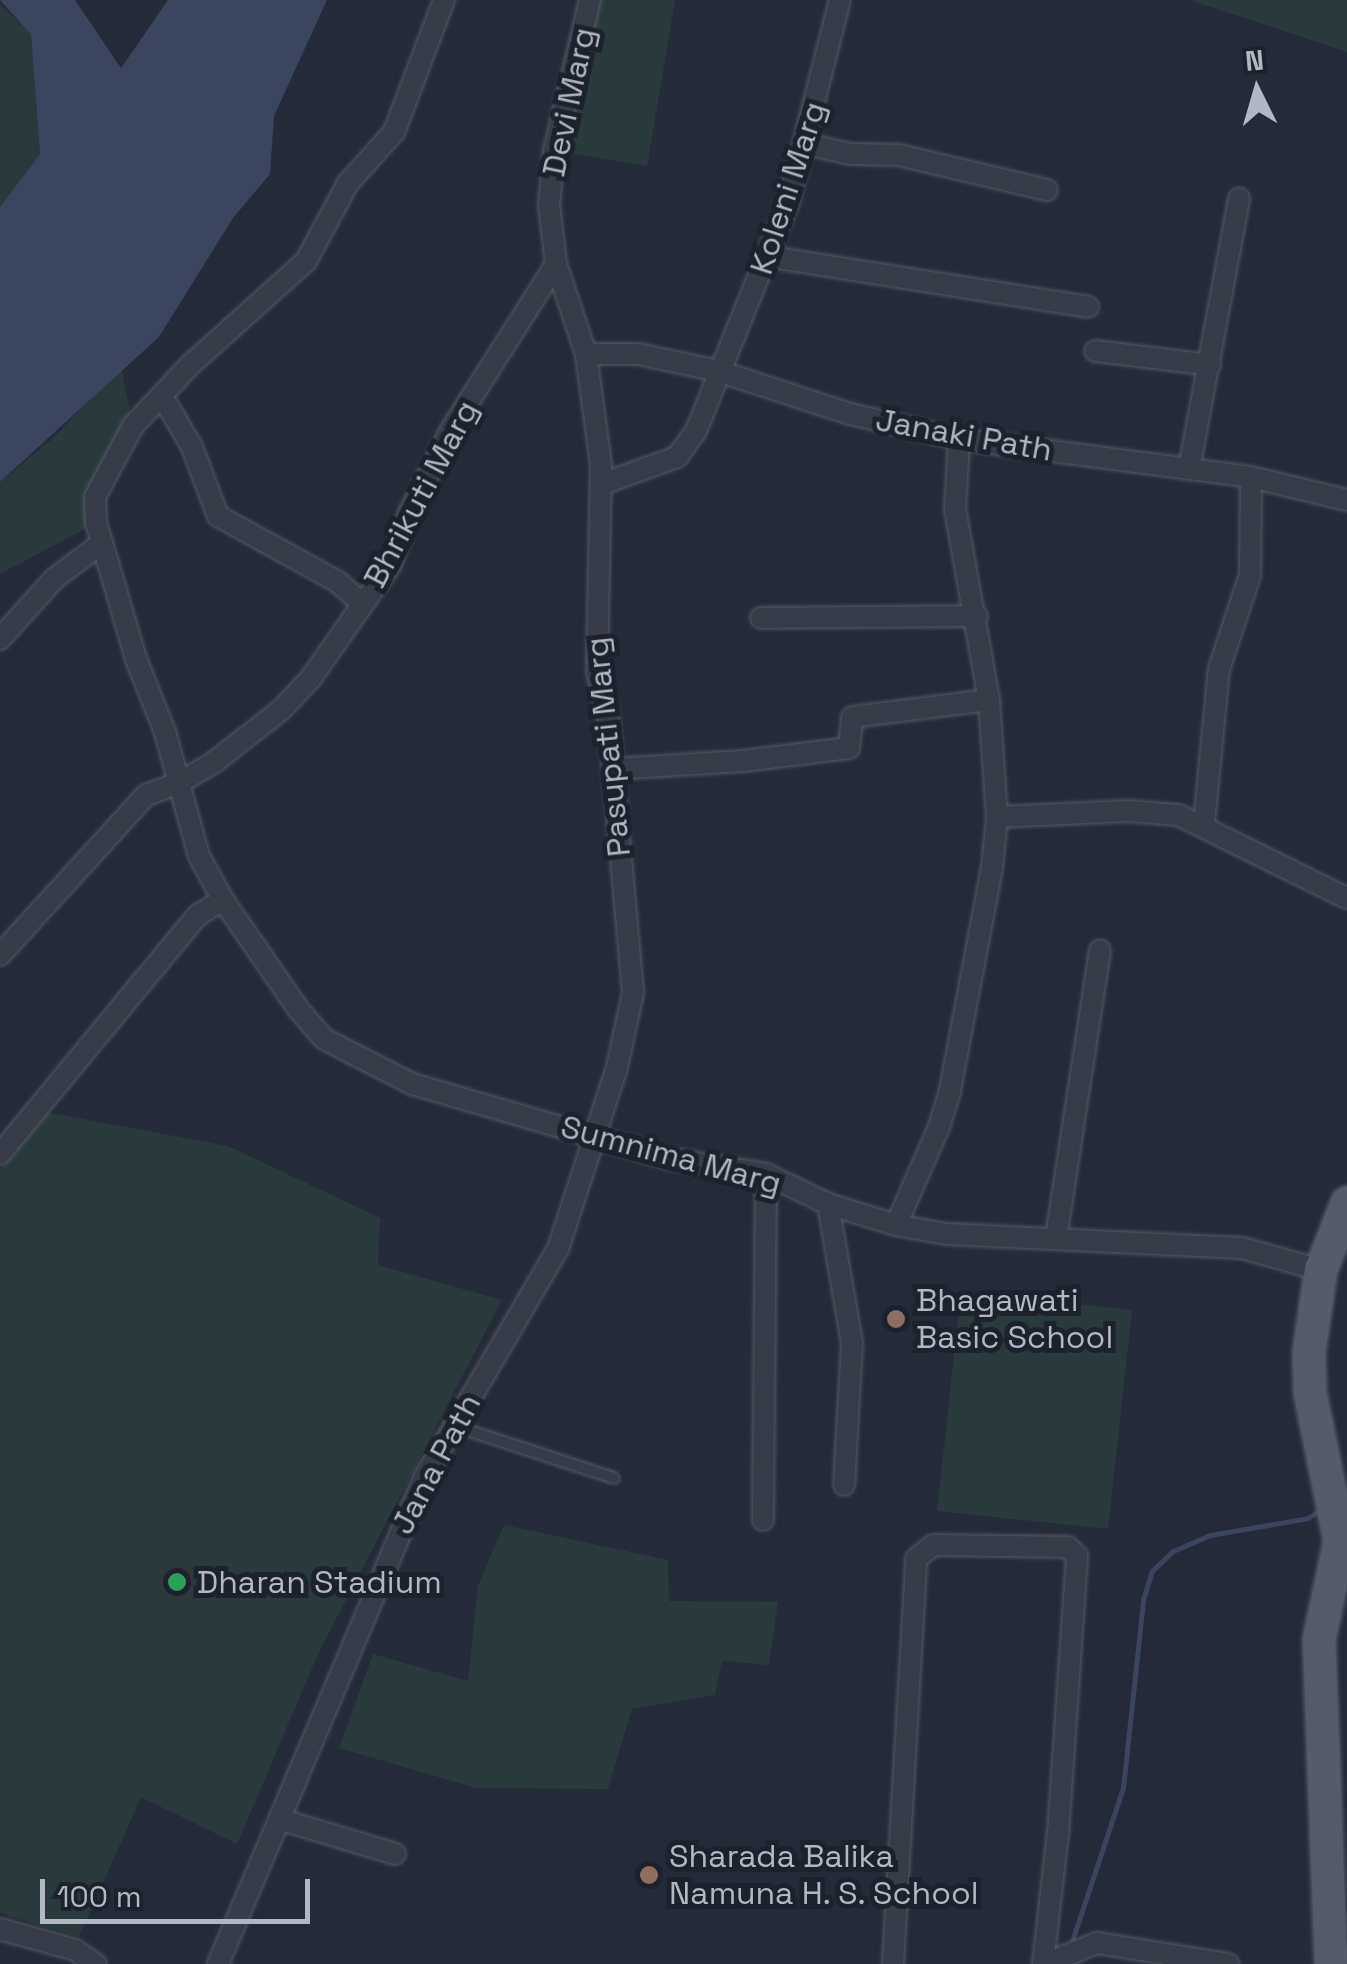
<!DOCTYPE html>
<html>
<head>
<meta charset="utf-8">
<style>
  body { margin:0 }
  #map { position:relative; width:1347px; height:1964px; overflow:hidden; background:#242a37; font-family:"Space Grotesk",sans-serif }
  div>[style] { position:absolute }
  .green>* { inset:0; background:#2a3a3c }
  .water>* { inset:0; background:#3b455e }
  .stream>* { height:5px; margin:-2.5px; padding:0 2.5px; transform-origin:2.5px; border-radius:2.5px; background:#3b455e }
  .roads { filter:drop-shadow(0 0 2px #555a65) drop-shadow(0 0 2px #555a65) }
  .service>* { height:10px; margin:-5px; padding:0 5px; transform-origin:5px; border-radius:5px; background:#373c48 }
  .minor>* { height:20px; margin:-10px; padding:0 10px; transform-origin:10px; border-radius:10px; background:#373c48 }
  .primary>* { height:32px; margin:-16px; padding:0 16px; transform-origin:16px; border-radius:16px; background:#555b68 }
  .dots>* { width:28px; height:28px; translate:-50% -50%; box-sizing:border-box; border:5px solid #1d212c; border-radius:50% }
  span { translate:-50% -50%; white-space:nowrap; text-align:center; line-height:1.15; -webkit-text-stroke:10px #1d212c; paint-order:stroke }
  .street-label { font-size:32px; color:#b2b7c4 }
  .poi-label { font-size:32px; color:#b2b7c4 }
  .left { translate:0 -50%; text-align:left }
  .north { position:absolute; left:1207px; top:40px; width:100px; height:100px; -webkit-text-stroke:8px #1d212c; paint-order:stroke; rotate:355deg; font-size:28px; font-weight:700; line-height:40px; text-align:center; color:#b2b7c4 }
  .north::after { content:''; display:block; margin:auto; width:35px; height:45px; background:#b2b7c4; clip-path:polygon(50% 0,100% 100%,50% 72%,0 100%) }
  .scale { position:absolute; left:40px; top:1879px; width:270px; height:45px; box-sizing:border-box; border:5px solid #b2b7c4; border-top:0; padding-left:12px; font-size:30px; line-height:35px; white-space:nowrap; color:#b2b7c4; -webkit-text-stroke:8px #1d212c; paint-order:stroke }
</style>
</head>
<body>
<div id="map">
  <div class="green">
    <div style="clip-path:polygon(590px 0,675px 0,647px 166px,554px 151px)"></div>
    <div style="clip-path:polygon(1190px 0,1347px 0,1347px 52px)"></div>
    <div style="clip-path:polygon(0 4px,31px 35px,40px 154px,0 207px)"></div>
    <div style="clip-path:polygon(121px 367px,133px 426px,108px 466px,96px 523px,0 574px,0 482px,52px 439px)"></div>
    <div style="clip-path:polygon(45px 1112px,228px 1146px,380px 1218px,378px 1265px,502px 1300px,318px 1654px,237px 1844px,141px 1797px,79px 1937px,0 1913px,0 1170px)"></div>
    <div style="clip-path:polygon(961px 1292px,1132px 1310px,1108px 1529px,937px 1511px)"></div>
    <div style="clip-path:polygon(504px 1525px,668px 1560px,669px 1601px,778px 1602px,769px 1665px,722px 1661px,715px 1695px,632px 1709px,608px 1789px,476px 1788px,339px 1748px,373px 1654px,468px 1681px,478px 1585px)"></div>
  </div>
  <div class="water">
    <div style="clip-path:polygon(0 0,75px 0,121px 68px,168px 0,327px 0,274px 116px,270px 174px,233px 218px,159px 337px,0 482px,0 207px,40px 154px,31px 35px)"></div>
  </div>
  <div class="stream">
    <div style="left:1070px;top:1947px;width:168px;rotate:-71.6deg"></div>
    <div style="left:1123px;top:1788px;width:189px;rotate:-83.9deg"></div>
    <div style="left:1143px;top:1600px;width:30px;rotate:-73deg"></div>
    <div style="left:1152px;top:1571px;width:29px;rotate:-44deg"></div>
    <div style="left:1173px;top:1551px;width:40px;rotate:-23.4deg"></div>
    <div style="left:1210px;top:1535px;width:99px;rotate:-9.8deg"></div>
    <div style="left:1308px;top:1518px;width:18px;rotate:-34deg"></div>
  </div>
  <div class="roads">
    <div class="service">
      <div style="left:455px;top:1426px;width:167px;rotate:18.1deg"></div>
    </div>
    <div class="minor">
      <div style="left:444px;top:0;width:141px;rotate:110.7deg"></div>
      <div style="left:394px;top:132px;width:69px;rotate:132deg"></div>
      <div style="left:348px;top:183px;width:89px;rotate:118.3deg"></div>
      <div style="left:306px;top:261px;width:156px;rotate:138.1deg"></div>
      <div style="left:190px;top:365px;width:83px;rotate:133.1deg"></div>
      <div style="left:133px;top:426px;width:81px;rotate:118.2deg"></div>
      <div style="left:95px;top:497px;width:26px;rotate:88deg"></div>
      <div style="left:96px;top:523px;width:42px;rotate:73.3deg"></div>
      <div style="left:108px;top:563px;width:100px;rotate:73.7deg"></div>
      <div style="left:136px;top:659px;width:79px;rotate:68.3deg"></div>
      <div style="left:165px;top:732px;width:129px;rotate:74.7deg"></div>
      <div style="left:199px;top:856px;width:50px;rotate:61.4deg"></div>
      <div style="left:223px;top:900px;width:134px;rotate:55.4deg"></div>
      <div style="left:299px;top:1010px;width:38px;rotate:49deg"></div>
      <div style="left:324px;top:1039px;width:99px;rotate:27.1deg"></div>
      <div style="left:412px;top:1084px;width:265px;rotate:16.2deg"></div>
      <div style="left:666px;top:1158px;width:101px;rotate:9.1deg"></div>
      <div style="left:766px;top:1174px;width:69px;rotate:25.8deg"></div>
      <div style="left:828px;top:1204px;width:71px;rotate:17.2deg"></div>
      <div style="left:896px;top:1225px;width:51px;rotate:10.2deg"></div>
      <div style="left:946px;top:1234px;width:296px;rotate:2.7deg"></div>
      <div style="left:1242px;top:1248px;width:82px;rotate:15.6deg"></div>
      <div style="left:807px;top:144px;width:44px;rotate:13.1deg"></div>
      <div style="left:850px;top:154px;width:49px;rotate:1.2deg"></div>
      <div style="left:899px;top:155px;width:152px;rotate:13.3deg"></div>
      <div style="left:770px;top:257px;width:322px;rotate:8.9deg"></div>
      <div style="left:1095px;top:351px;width:116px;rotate:6.9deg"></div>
      <div style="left:586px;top:354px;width:52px"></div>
      <div style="left:638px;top:354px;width:82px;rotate:12deg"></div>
      <div style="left:718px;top:371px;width:139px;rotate:18deg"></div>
      <div style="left:850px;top:414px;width:112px;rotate:12.9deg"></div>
      <div style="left:959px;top:439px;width:294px;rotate:7.4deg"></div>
      <div style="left:1251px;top:477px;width:99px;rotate:13.5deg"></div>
      <div style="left:162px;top:396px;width:59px;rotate:59.5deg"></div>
      <div style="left:192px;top:447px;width:74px;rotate:69.4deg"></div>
      <div style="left:218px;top:516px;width:137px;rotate:28.8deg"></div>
      <div style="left:338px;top:582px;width:31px;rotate:42deg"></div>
      <div style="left:1189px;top:469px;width:275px;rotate:-79.5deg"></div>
      <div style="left:602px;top:484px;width:80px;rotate:-19.8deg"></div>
      <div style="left:677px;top:457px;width:32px;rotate:-54deg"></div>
      <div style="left:696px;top:431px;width:248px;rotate:-68deg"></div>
      <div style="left:789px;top:201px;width:207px;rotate:-75.8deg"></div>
      <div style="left:761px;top:618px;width:216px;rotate:-0.5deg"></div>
      <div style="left:0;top:639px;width:81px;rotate:-48deg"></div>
      <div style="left:54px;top:579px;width:60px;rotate:-36.9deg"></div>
      <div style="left:613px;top:769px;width:130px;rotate:-3.5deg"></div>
      <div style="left:743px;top:761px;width:107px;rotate:-7deg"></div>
      <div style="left:849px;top:748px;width:31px;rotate:-84deg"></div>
      <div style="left:852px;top:717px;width:138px;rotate:-7.1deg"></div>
      <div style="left:997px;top:817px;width:132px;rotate:-2.6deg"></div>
      <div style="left:1129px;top:811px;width:49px;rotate:4.7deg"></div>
      <div style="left:1178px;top:815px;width:188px;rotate:26.2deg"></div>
      <div style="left:1204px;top:824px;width:156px;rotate:-84.5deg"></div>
      <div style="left:1219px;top:669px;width:99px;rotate:-71.7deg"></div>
      <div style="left:1250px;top:575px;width:98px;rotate:-89.4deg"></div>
      <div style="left:0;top:955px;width:217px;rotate:-47.6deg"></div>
      <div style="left:146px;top:795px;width:33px;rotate:-20deg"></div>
      <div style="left:177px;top:784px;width:42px;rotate:-30.3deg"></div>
      <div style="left:213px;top:763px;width:88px;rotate:-38deg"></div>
      <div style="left:282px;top:709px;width:42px;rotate:-46.9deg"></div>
      <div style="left:311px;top:678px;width:139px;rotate:-54.9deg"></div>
      <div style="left:391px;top:564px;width:56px;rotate:-70.3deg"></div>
      <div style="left:410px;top:511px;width:93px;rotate:-63.2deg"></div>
      <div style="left:452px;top:428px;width:194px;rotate:-57.6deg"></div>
      <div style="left:0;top:1154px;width:310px;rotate:-50.4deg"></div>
      <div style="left:198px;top:915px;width:29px;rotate:-31deg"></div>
      <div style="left:828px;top:1204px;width:141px;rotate:80.2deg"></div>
      <div style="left:852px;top:1343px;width:142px;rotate:93.2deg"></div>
      <div style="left:896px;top:1225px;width:107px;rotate:-66.3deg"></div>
      <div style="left:939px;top:1127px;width:39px;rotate:-73deg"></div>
      <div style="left:950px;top:1090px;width:226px;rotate:-79.3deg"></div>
      <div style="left:992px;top:868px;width:51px;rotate:-84.4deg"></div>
      <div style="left:997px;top:817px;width:117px;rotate:-93.9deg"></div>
      <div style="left:989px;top:700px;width:193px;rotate:-100.1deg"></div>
      <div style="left:955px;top:510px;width:71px;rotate:-86.8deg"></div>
      <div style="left:1056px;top:1238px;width:291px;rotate:-81.3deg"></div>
      <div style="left:763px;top:1520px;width:346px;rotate:-89.5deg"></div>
      <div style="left:282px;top:1820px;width:118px;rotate:16.7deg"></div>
      <div style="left:0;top:1929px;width:78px;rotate:15.6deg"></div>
      <div style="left:75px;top:1950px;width:25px;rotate:34deg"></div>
      <div style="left:218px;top:1964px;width:528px;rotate:-67.03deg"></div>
      <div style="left:424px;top:1478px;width:265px;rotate:-59.7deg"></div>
      <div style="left:558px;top:1249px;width:191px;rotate:-72deg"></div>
      <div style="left:617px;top:1067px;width:76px;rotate:-77.8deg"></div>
      <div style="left:633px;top:993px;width:272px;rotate:-95.1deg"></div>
      <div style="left:609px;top:722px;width:52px;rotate:-103.2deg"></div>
      <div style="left:597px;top:671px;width:206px;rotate:-88.9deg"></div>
      <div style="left:601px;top:465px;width:112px;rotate:-97.7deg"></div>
      <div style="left:586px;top:354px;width:95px;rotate:-108.4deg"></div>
      <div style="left:556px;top:264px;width:59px;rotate:-96.8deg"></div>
      <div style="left:549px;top:205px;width:54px;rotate:-84.7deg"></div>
      <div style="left:554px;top:151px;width:155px;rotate:-76.6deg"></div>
      <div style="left:893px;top:1964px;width:406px;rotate:-86.7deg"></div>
      <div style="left:916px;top:1559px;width:22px;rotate:-39deg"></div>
      <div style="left:933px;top:1545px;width:135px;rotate:0.8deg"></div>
      <div style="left:1068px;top:1547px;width:13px;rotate:45deg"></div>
      <div style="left:1077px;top:1556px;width:277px;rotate:93.9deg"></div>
      <div style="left:1058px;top:1832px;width:133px;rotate:96.5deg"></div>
      <div style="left:1045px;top:1964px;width:56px;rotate:-22deg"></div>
      <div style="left:1097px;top:1943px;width:133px;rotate:9.1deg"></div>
    </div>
    <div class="primary">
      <div style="left:1331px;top:1964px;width:324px;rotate:-92.1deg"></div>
      <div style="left:1319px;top:1640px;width:101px;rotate:-78deg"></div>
      <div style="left:1340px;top:1541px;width:152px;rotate:-101.4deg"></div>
      <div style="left:1310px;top:1392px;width:40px;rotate:-91.4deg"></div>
      <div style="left:1309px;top:1352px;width:83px;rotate:-81.7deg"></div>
      <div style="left:1321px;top:1270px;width:72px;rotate:-68.8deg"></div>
    </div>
  </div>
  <div class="dots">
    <div style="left:896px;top:1319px;background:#8d6e63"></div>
    <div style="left:177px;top:1582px;background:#2e9e5b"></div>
    <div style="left:649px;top:1875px;background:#8d6e63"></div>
  </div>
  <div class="street-label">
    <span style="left:569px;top:102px;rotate:-78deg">Devi Marg</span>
    <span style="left:788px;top:188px;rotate:-72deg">Koleni Marg</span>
    <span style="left:964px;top:435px;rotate:10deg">Janaki Path</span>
    <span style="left:421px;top:494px;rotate:-62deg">Bhrikuti Marg</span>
    <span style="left:608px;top:747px;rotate:-96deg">Pasupati Marg</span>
    <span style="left:671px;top:1155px;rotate:15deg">Sumnima Marg</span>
    <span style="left:436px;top:1464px;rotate:-62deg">Jana Path</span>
  </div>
  <div class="poi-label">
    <span class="left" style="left:916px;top:1319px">Bhagawati<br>Basic School</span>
    <span class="left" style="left:197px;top:1582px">Dharan Stadium</span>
    <span class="left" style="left:669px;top:1875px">Sharada Balika<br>Namuna H. S. School</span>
  </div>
  <div class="north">N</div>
  <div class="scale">100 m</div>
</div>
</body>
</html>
